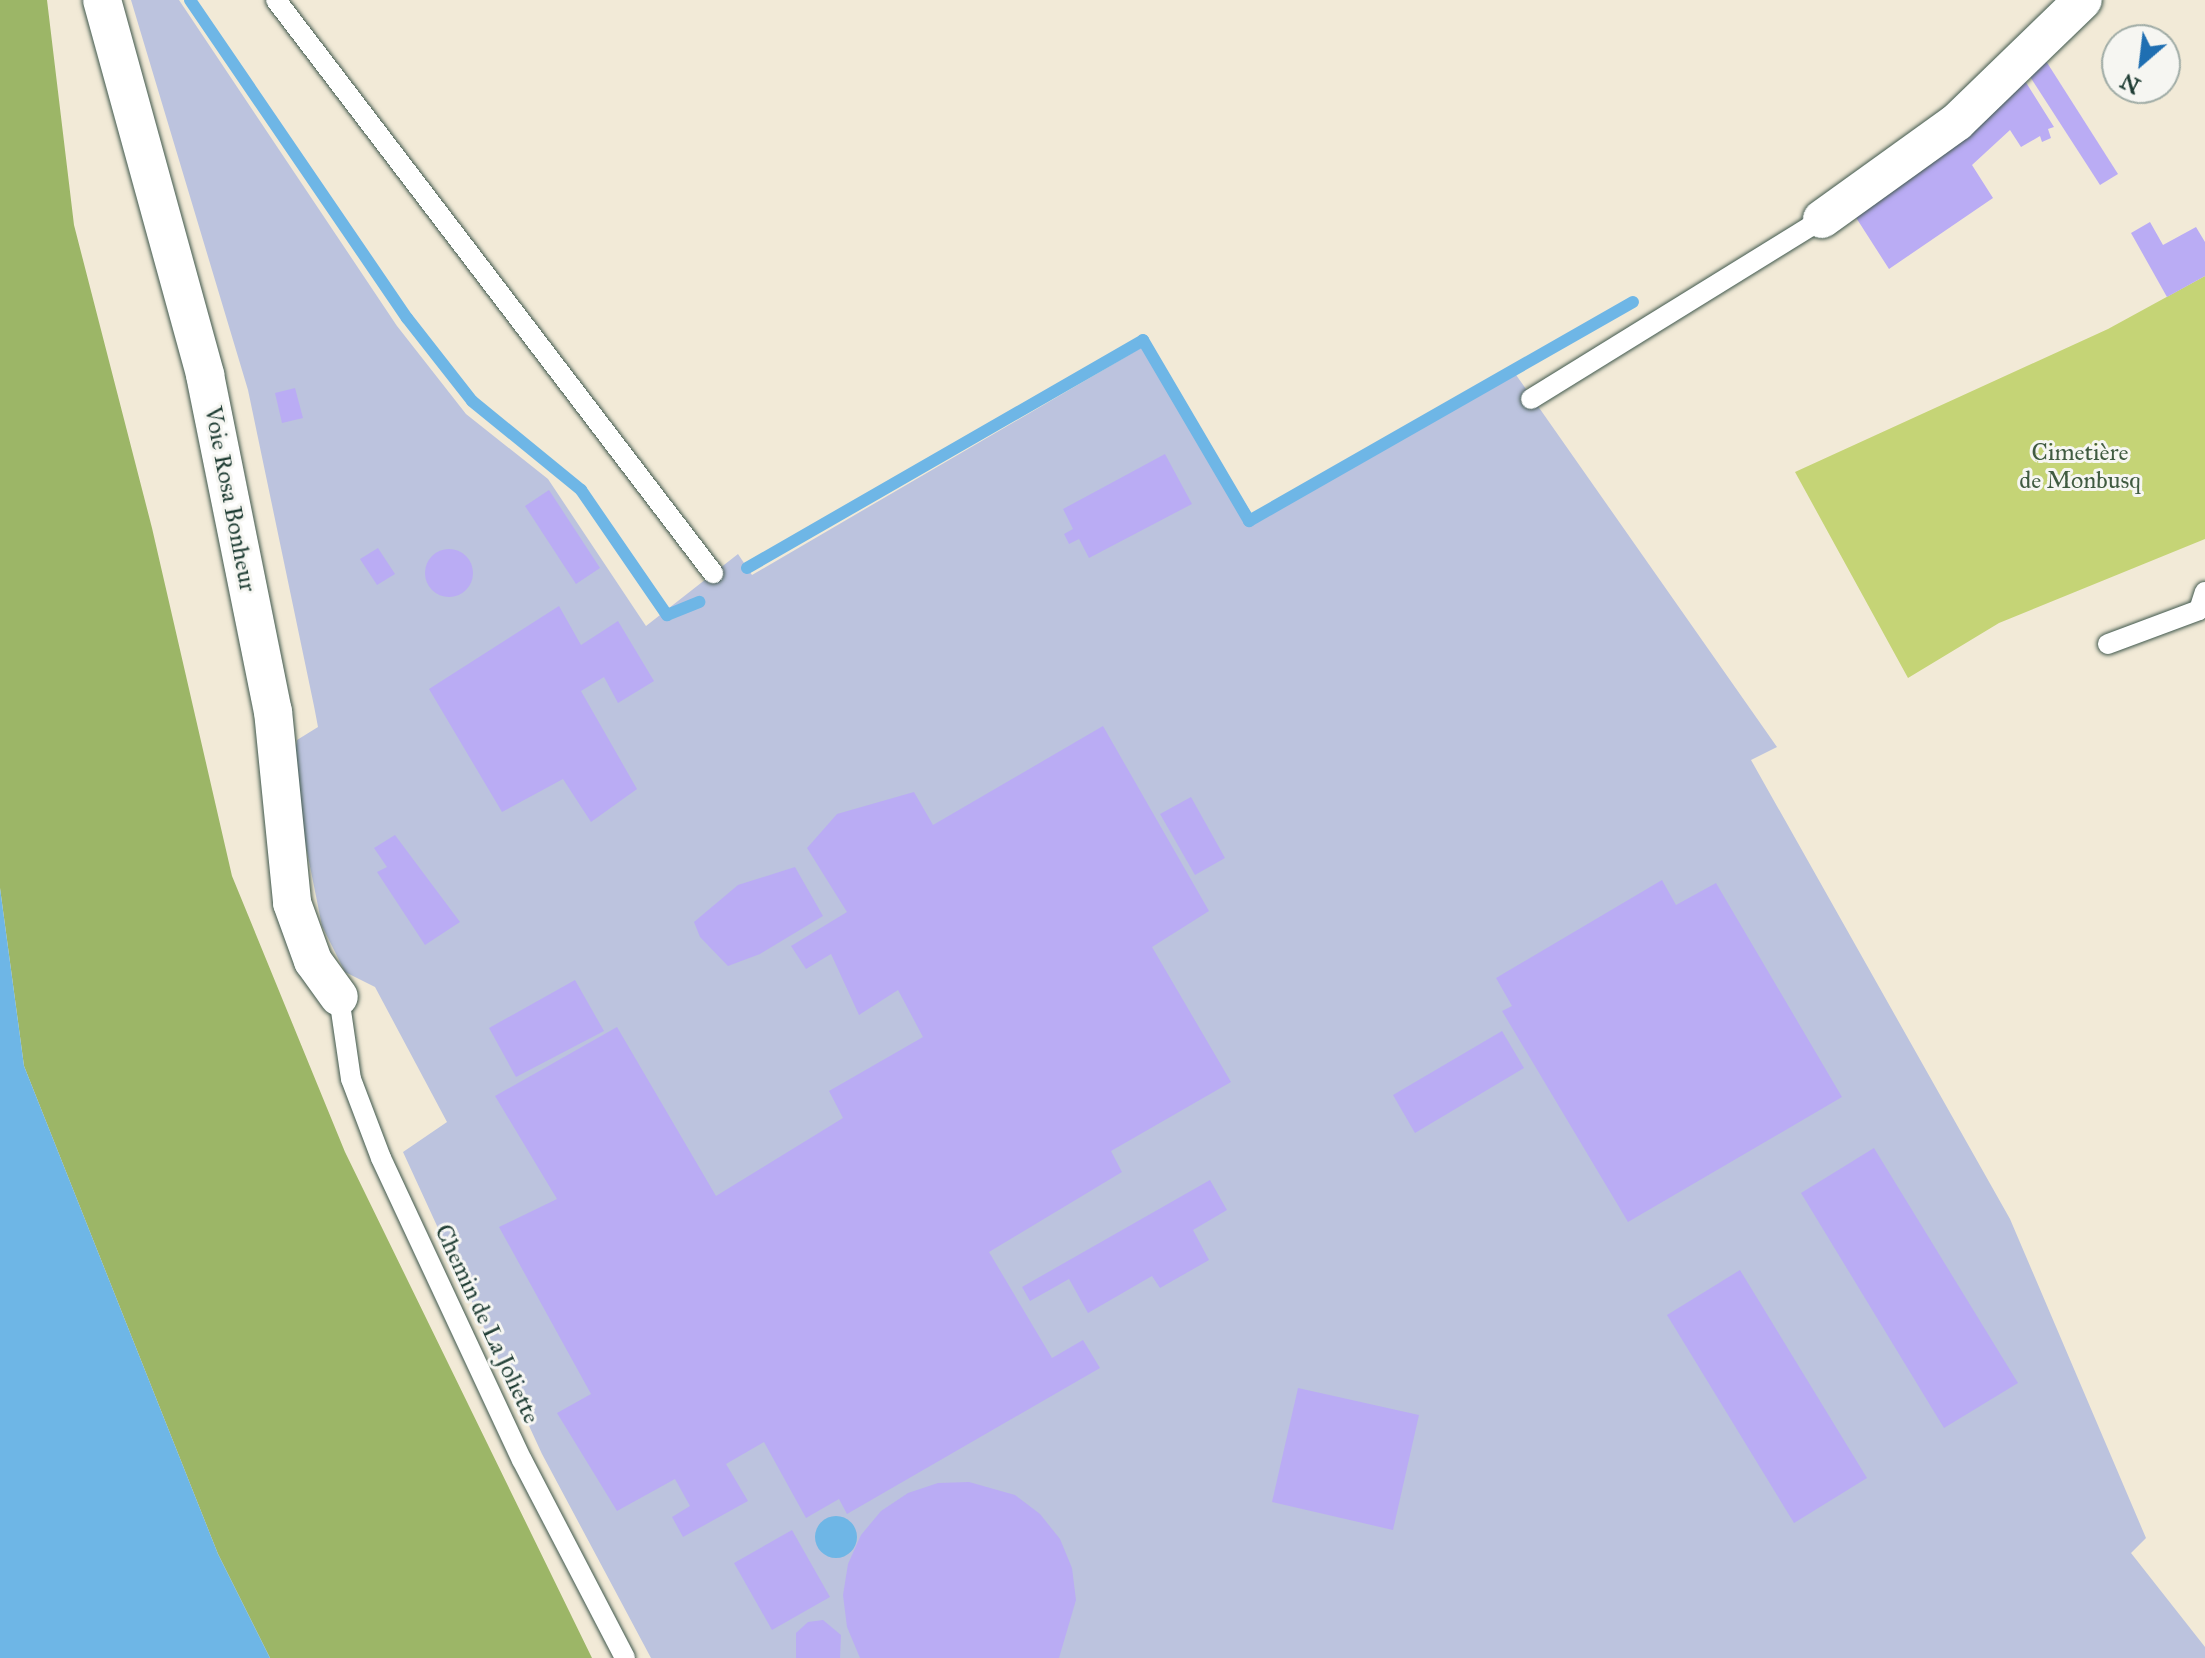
<!DOCTYPE html>
<html>
<head>
<meta charset="utf-8">
<style>
  body { margin:0 }
  #map { position:relative; width:2205px; height:1658px; overflow:hidden; background:#f2ead7; font-family:"IM FELL Great Primer",serif }
  div>[style] { position:absolute }
  .industrial>* { inset:0; background:#bcc3de }
  .green>* { inset:0; background:#c5d476 }
  .forest>* { inset:0; background:#9cb667 }
  .water>* { inset:0; background:#6eb6e6 }
  .round { border-radius:50% }
  .stream>* { height:12px; margin:-6px; padding:0 6px; transform-origin:6px; border-radius:6px; background:#6eb6e6 }
  .building>* { inset:0; background:#baacf4 }
  .roads { filter:drop-shadow(0 0 2px #3f574c) drop-shadow(0 0 2px #3f574c) }
  .lane>* { height:20px; margin:-10px; padding:0 10px; transform-origin:10px; border-radius:10px; background:#fff }
  .street>* { height:38px; margin:-19px; padding:0 19px; transform-origin:19px; border-radius:19px; background:#fff }
  span { translate:-50% -50%; white-space:nowrap; text-align:center; line-height:1.15; -webkit-text-stroke:6px #f6f6f2; paint-order:stroke }
  .park-label { font-size:24px; color:#405b41 }
  .street-label { font-size:24px; color:#1f3d34 }
  .north { position:absolute; left:2101px; top:24px; width:80px; height:80px; box-sizing:border-box; background:#f6f6f2; border:2px solid #a0aca6; border-radius:50%; rotate:208deg; font-size:22px; font-weight:700; line-height:32px; text-align:center; color:#1f3d34 }
  .north::after { content:''; display:block; margin:auto; width:28px; height:36px; background:#1f6fb2; clip-path:polygon(50% 0,100% 100%,50% 72%,0 100%) }
</style>
</head>
<body>
<div id="map">
  <div class="industrial">
    <div style="clip-path:polygon(131px 0,179px 0,397px 326px,466px 414px,548px 479px,646px 626px,738px 554px,752px 575px,1146px 345px,1257px 522px,1514px 372px,1777px 747px,1751px 760px,2010px 1219px,2146px 1538px,2131px 1553px,2205px 1647px,2205px 1658px,651px 1658px,542px 1454px,403px 1152px,447px 1122px,375px 987px,345px 972px,322px 926px,291px 772px,297px 740px,318px 727px,314px 706px,248px 390px)"></div>
  </div>
  <div class="green">
    <div style="clip-path:polygon(2205px 276px,2205px 539px,1999px 623px,1908px 678px,1795px 472px,2108px 329px)"></div>
  </div>
  <div class="forest">
    <div style="clip-path:polygon(0 0,47px 0,74px 225px,152px 528px,232px 876px,345px 1152px,592px 1658px,270px 1658px,218px 1554px,24px 1066px,0 888px)"></div>
  </div>
  <div class="water">
    <div style="clip-path:polygon(0 888px,24px 1066px,218px 1554px,270px 1658px,0 1658px)"></div>
    <div class="round" style="left:815px;top:1516px;width:42px;height:42px"></div>
  </div>
  <div class="stream">
    <div style="left:190px;top:0;width:385px;rotate:55.7deg"></div>
    <div style="left:407px;top:318px;width:105px;rotate:51.9deg"></div>
    <div style="left:472px;top:401px;width:141px;rotate:39.2deg"></div>
    <div style="left:581px;top:490px;width:152px;rotate:55.5deg"></div>
    <div style="left:667px;top:615px;width:35px;rotate:-22deg"></div>
    <div style="left:747px;top:568px;width:457px;rotate:-29.9deg"></div>
    <div style="left:1143px;top:340px;width:210px;rotate:59.6deg"></div>
    <div style="left:1249px;top:521px;width:442px;rotate:-29.7deg"></div>
  </div>
  <div class="building">
    <div style="clip-path:polygon(2046px 61px,2118px 174px,2100px 185px,2027px 72px)"></div>
    <div style="clip-path:polygon(2022px 76px,2054px 127px,2048px 129px,2051px 138px,2042px 142px,2040px 136px,2021px 147px,2010px 130px,1972px 165px,1993px 198px,1889px 269px,1855px 216px)"></div>
    <div style="clip-path:polygon(2150px 222px,2163px 245px,2196px 227px,2205px 242px,2205px 276px,2167px 297px,2131px 233px)"></div>
    <div style="clip-path:polygon(295px 388px,303px 418px,282px 423px,275px 393px)"></div>
    <div style="clip-path:polygon(1165px 454px,1192px 504px,1089px 558px,1079px 539px,1069px 544px,1064px 534px,1073px 529px,1063px 509px)"></div>
    <div style="clip-path:polygon(549px 490px,600px 568px,576px 584px,525px 506px)"></div>
    <div style="clip-path:polygon(378px 548px,395px 574px,377px 585px,360px 559px)"></div>
    <div class="round" style="left:425px;top:549px;width:48px;height:48px"></div>
    <div style="clip-path:polygon(559px 606px,581px 645px,618px 621px,654px 681px,618px 703px,604px 677px,581px 691px,637px 789px,591px 822px,563px 779px,502px 812px,429px 689px)"></div>
    <div style="clip-path:polygon(1103px 726px,1209px 911px,1152px 947px,1231px 1082px,1111px 1151px,1122px 1172px,989px 1252px,1052px 1358px,1083px 1340px,1100px 1368px,847px 1514px,839px 1499px,806px 1518px,764px 1442px,726px 1464px,748px 1501px,683px 1537px,672px 1517px,690px 1506px,675px 1479px,617px 1511px,557px 1413px,591px 1394px,499px 1227px,557px 1199px,495px 1096px,617px 1027px,716px 1196px,843px 1118px,829px 1091px,923px 1037px,898px 990px,859px 1015px,831px 954px,806px 969px,791px 946px,847px 912px,807px 848px,837px 814px,914px 792px,933px 825px)"></div>
    <div style="clip-path:polygon(1191px 797px,1225px 858px,1195px 875px,1160px 814px)"></div>
    <div style="clip-path:polygon(395px 835px,460px 922px,425px 945px,377px 872px,387px 867px,374px 848px)"></div>
    <div style="clip-path:polygon(795px 867px,823px 916px,760px 954px,728px 966px,700px 937px,694px 922px,738px 885px)"></div>
    <div style="clip-path:polygon(1662px 880px,1676px 905px,1716px 883px,1842px 1097px,1628px 1222px,1502px 1011px,1512px 1006px,1496px 978px)"></div>
    <div style="clip-path:polygon(575px 980px,604px 1031px,516px 1077px,489px 1028px)"></div>
    <div style="clip-path:polygon(1502px 1031px,1524px 1068px,1415px 1133px,1393px 1095px)"></div>
    <div style="clip-path:polygon(1874px 1148px,2018px 1383px,1944px 1428px,1801px 1193px)"></div>
    <div style="clip-path:polygon(1210px 1180px,1227px 1210px,1193px 1230px,1209px 1260px,1160px 1288px,1152px 1276px,1088px 1313px,1069px 1279px,1030px 1301px,1022px 1287px)"></div>
    <div style="clip-path:polygon(1740px 1270px,1867px 1478px,1794px 1523px,1667px 1315px)"></div>
    <div style="clip-path:polygon(1298px 1388px,1419px 1415px,1393px 1530px,1272px 1502px)"></div>
    <div style="clip-path:polygon(969px 1482px,1015px 1495px,1040px 1514px,1060px 1539px,1072px 1568px,1076px 1600px,1059px 1658px,860px 1658px,847px 1627px,843px 1595px,848px 1564px,861px 1535px,881px 1511px,908px 1493px,938px 1483px)"></div>
    <div style="clip-path:polygon(792px 1530px,830px 1597px,772px 1630px,734px 1563px)"></div>
    <div style="clip-path:polygon(823px 1620px,841px 1635px,840px 1658px,796px 1658px,796px 1633px,808px 1622px)"></div>
  </div>
  <div class="roads">
    <div class="lane">
      <div style="left:276px;top:0;width:721px;rotate:52.67deg"></div>
      <div style="left:1531px;top:399px;width:342px;rotate:-31.7deg"></div>
      <div style="left:2108px;top:644px;width:97px;rotate:-20.5deg"></div>
      <div style="left:2199px;top:610px;width:19px;rotate:-72deg"></div>
      <div style="left:339px;top:997px;width:83px;rotate:81.7deg"></div>
      <div style="left:351px;top:1079px;width:85px;rotate:69.2deg"></div>
      <div style="left:381px;top:1158px;width:333px;rotate:65deg"></div>
      <div style="left:522px;top:1460px;width:223px;rotate:62.5deg"></div>
    </div>
    <div class="street">
      <div style="left:102px;top:0;width:389px;rotate:74.6deg"></div>
      <div style="left:205px;top:375px;width:343px;rotate:78.6deg"></div>
      <div style="left:273px;top:711px;width:193px;rotate:84.3deg"></div>
      <div style="left:292px;top:903px;width:62px;rotate:70.1deg"></div>
      <div style="left:313px;top:961px;width:44px;rotate:54.2deg"></div>
      <div style="left:1822px;top:219px;width:166px;rotate:-35.7deg"></div>
      <div style="left:1957px;top:122px;width:175px;rotate:-44.1deg"></div>
    </div>
  </div>
  <div class="park-label">
    <span style="left:2080px;top:467px">Cimetière<br>de Monbusq</span>
  </div>
  <div class="street-label">
    <span style="left:230px;top:499px;rotate:79deg">Voie Rosa Bonheur</span>
    <span style="left:487px;top:1324px;rotate:65deg">Chemin de La Joliette</span>
  </div>
  <div class="north">N</div>
</div>
</body>
</html>
